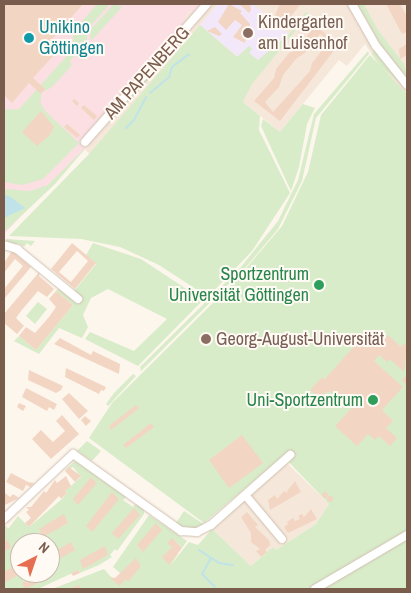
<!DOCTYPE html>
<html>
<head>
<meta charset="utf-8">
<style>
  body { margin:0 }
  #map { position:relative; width:411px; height:593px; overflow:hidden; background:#fdf6ec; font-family:"Archivo Narrow",sans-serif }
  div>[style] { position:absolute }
  .residential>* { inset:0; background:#f5e8da }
  .education>* { inset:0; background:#f3e8fa }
  .medical>* { inset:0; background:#fbdfe3 }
  .green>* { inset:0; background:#d8ecc9 }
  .water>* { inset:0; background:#bfe3e8 }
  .stream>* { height:2px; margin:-1px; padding:0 1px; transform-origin:1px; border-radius:1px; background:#bfe3e8 }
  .building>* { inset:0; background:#f3d5c3 }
  .round { border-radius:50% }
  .roads { filter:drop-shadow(0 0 1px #d1beb0) drop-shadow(0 0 1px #d1beb0) }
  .minor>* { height:8px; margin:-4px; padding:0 4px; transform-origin:4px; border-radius:4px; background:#fff }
  .dots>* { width:14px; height:14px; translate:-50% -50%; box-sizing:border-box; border:2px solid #fffaf3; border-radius:50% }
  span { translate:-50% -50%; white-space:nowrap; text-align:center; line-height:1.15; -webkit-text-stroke:4px #fffaf3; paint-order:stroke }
  .education-label { font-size:18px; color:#785e54 }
  .left { translate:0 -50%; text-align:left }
  .culture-label { font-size:18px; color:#0d838f }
  .street-label { font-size:18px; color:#7a5c4d }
  .leisure-label { font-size:18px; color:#27864d }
  .right { translate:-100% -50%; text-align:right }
  .frame { position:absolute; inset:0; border:5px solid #7a5c4d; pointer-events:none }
  .north { position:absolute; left:10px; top:533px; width:50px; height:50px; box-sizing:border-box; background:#fffaf3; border:1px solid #cabbb1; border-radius:50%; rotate:41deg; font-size:14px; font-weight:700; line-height:20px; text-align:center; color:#7a5c4d }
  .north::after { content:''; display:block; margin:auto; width:18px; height:22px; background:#e76f51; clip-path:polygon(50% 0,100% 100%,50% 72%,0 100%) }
</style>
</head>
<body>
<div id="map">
  <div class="residential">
    <div style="clip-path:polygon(200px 4px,407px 4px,407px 94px,383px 72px,365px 44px,347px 66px,339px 60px,280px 132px,243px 102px,199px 29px,90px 154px,85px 150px,90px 144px,90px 129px,182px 26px,188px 11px,194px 12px)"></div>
    <div style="clip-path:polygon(286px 462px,329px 504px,316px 524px,276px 550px,273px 547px,251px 566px,212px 529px)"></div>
  </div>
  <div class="education">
    <div style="clip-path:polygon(218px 4px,253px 4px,289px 34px,260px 60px,245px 63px,200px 25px)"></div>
  </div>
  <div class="medical">
    <div style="clip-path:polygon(4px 4px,200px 4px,194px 12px,188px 11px,182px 26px,90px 129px,90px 144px,5px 233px)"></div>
  </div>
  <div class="green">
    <div style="clip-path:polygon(97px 4px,110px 4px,87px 30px,87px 48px,79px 57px,74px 56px,70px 61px,72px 65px,52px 87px,41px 93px,41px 101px,36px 107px,41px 103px,45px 111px,79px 143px,43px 179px,22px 185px,4px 182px,4px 107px,7px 110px,19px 109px,73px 49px,73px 32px)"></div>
    <div style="clip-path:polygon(114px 4px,122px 7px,92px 40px,90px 39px,91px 29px)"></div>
    <div style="clip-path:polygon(358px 4px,364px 4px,378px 30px,404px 64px,407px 77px,382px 47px)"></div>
    <div style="clip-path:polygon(306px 12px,309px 14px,252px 84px,243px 102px,260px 116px,259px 130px,290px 193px,252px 251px,208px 297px,159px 265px,120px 247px,81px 239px,9px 236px,90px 153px,200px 25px,237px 57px,249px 46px,252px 49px,249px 53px,258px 60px,289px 34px)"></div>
    <div style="clip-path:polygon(374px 49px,387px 67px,406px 88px,381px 67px,372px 54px)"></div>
    <div style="clip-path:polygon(368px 51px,369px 54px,316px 118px,302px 181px,278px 229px,245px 268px,141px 371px,140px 367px,241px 267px,278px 221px,298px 180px,314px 114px)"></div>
    <div style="clip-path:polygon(370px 55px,407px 94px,407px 589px,52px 589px,104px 569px,119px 586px,120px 573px,113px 567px,149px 515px,187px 541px,182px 548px,175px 541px,171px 546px,178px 554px,170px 566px,189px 542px,198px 545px,212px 529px,251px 566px,273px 547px,276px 550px,316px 524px,329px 504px,283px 456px,204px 523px,89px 438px,112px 403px,235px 281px,282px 226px,308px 172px,321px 115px)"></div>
    <div style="clip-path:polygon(148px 76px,150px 78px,109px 123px,108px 121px)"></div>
    <div style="clip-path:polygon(303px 104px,315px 108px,307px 124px,299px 167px,291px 191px,261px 126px,263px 119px,280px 132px)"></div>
    <div style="clip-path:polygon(90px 143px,55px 184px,4px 232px,4px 189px,30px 191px,48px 185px)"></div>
    <div style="clip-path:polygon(6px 240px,7px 239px,35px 241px,31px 246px,27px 243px,24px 247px,18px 243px,15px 246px,4px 243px)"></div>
    <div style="clip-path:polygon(93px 243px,141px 259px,203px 300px,138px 366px,85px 339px,90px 332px,134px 351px,167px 319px,108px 289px,91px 298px,83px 315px,88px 327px,82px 338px,59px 328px,39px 354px,14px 341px,19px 336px,36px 350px,73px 305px,56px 291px,60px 287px,79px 303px,83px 299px,74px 291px,96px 264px,86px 255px)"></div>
    <div style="clip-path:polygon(38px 302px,47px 309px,35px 324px,26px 316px)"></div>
    <div style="clip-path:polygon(133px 374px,136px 376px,108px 406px,106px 404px,114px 393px)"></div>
    <div style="clip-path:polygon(87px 441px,101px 451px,92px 461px,77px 451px)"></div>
    <div style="clip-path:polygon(evenodd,75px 461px,126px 497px,123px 500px,133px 507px,135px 504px,144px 509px,144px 514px,117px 551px,115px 549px,110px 555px,112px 557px,99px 565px,80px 573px,79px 570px,38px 589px,4px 589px,4px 523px,8px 529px,18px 516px,29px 527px,62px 499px,67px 493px,65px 491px,81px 477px,73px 467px,64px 471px,75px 461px,20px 543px,50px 543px,50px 573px,20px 573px,20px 543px)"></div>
    <div style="clip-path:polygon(184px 511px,205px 525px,196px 529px,179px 526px,176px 523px)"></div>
  </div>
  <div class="water">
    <div style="clip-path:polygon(4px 194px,12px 198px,25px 208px,4px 218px)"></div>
  </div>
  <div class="stream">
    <div style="left:150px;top:93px;width:25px;rotate:-40deg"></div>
    <div style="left:169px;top:77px;width:10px;rotate:-73deg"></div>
    <div style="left:172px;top:67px;width:21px;rotate:-37deg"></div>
    <div style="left:126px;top:128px;width:11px;rotate:-45deg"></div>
    <div style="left:134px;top:120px;width:26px;rotate:-62deg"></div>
    <div style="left:199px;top:550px;width:24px;rotate:33deg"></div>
    <div style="left:219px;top:563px;width:14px;rotate:8deg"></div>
    <div style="left:211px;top:558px;width:18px;rotate:119deg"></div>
    <div style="left:202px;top:574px;width:18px;rotate:45deg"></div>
  </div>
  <div class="building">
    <div style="clip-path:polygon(4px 4px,83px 4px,45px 47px,54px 55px,33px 78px,45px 89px,41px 94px,29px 83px,12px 103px,4px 95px)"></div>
    <div style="clip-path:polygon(229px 4px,242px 11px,240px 13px,250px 24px,245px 43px,233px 37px,242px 25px,235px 20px,226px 30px,218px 22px)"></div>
    <div style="clip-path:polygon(239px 4px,250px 4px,251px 10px,249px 13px)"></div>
    <div style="clip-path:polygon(280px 4px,301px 4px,285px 23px,275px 15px)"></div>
    <div style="clip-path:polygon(386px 4px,400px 4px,407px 16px,407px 32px,402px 34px)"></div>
    <div style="clip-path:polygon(evenodd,313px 24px,339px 44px,280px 121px,254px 101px,274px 78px,276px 69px,289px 53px,296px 50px,313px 28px,313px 24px,320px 34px,329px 41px,312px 63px,310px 71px,273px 112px,265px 102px,279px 87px,283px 75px,296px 59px,306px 52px,320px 34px)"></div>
    <div style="clip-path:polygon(215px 27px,222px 34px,219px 36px,207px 31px)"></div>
    <div style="clip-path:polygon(407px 44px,407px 55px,400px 59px,399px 49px)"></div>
    <div style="clip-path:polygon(74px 99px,79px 103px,77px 106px,72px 101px)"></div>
    <div style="clip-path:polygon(84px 105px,97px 116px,94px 120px,81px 108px)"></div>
    <div style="clip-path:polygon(41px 111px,54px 127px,50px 135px,37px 146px,22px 132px)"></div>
    <div style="clip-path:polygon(67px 124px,80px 135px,77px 138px,64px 127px)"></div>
    <div style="clip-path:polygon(evenodd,72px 243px,96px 263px,75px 289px,51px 269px,72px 243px,77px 251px,88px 261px,71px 282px,59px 272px,77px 251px)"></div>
    <div style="clip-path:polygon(12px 251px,31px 267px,4px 299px,4px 289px,23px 266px,15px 259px,4px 273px,4px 263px)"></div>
    <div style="clip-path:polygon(40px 271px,39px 276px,54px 289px,47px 297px,38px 291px,21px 311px,16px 318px,24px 326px,17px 334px,4px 323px,4px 314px)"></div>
    <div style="clip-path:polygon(56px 291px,73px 305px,36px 350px,19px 336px,26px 327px,35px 333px,49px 317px,56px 307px,49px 299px)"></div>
    <div style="clip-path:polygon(368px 331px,381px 343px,388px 335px,401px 347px,404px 343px,407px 346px,404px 372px,390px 359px,387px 362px,379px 355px,374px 361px,403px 387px,382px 410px,393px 421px,386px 428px,397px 438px,390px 446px,379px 436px,375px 440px,368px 434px,357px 446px,335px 426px,357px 402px,354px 399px,347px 406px,332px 393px,327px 391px,320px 399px,310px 390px,322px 377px,324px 380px,358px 342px,353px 338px,357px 334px,361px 339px)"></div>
    <div style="clip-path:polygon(60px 338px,91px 355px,93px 351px,120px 364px,119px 374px,54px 344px)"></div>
    <div style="clip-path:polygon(66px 368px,106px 387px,104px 391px,101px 390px,99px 394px,65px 377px)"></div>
    <div style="clip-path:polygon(29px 370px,63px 386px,61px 390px,56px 393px,28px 380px)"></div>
    <div style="clip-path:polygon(407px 375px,407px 382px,405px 384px,402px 380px)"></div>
    <div style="clip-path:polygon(26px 388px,57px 404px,54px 410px,49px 407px,47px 411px,22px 397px)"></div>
    <div style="clip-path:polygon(69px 393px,88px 411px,79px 419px,62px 399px)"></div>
    <div style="clip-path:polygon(19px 403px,26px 406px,23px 411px,17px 407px)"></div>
    <div style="clip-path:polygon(136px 405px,139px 408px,111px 430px,109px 426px)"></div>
    <div style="clip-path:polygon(62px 415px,79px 434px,51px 459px,32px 439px,41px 430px,53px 442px,65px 431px,56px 421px)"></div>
    <div style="clip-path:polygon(85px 416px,91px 421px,86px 426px,81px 420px)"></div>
    <div style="clip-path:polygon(151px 423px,154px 427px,126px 448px,123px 445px)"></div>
    <div style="clip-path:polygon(242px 435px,263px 463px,229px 488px,209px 460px)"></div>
    <div style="clip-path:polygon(69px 467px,81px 476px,75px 482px,65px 471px)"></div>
    <div style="clip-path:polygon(11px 473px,28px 482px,34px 483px,31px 487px,26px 485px,23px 491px,6px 482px)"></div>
    <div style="clip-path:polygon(66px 476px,71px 486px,65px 491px,67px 493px,61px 499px,59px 496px,29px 527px,25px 523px,31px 518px,26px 512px,29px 510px,26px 507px,31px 507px,44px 491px,46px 493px,55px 480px,57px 483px)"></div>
    <div style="clip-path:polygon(91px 477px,97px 483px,78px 505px,73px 499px)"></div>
    <div style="clip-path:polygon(295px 481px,301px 492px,270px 510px,268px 500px,275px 495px,277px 499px,284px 491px,288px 493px,287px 491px)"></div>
    <div style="clip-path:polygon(4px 492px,10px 497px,13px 494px,19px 498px,5px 505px)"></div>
    <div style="clip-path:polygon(112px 492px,119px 499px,92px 532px,86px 526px)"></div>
    <div class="round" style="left:322px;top:492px;width:6px;height:6px"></div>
    <div class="round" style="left:327px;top:496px;width:6px;height:6px"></div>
    <div style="clip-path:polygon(134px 508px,140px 515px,118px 539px,112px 533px)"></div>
    <div style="clip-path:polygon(311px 509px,317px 519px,288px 533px,284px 527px,288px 524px,287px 522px,293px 518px,295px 521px,300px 519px,298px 516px,302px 514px,304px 517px)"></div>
    <div style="clip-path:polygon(247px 512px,258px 525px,255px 527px,269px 540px,270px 545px,265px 550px,267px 552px,261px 557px,256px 551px,260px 549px,251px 542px,251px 533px,241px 517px)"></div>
    <div style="clip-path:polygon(64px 514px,68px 523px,43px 537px,39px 529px)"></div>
    <div style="clip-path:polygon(156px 523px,162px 530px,143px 552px,137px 545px)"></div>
    <div style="clip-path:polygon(172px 538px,182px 548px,169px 565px,162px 557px,172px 547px,167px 543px)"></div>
    <div style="clip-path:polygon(8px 540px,11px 548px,4px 551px,4px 542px)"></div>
    <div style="clip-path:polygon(71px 542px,75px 550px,50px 564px,50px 554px)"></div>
    <div style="clip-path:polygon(105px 546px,108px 555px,83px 569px,80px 560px)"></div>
    <div style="clip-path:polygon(20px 553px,20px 563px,19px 564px,15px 556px)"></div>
    <div style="clip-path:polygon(136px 558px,141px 566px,128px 582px,126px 579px,119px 586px,110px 577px,115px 578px)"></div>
    <div style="clip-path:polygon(15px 566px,18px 575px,4px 583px,4px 572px)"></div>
    <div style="clip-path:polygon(79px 570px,80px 573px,73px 576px,71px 573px)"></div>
    <div style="clip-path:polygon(38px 573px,49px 573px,51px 577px,25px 589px,22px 583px)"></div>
    <div style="clip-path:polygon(79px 585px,81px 589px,69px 589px)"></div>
  </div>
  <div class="roads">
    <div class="minor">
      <div style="left:352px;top:4px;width:48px;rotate:60.3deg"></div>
      <div style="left:376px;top:46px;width:50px;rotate:51.5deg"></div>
      <div style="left:85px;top:142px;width:184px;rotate:-48.5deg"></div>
      <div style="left:4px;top:245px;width:14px;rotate:17deg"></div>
      <div style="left:17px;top:249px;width:79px;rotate:39.3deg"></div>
      <div style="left:246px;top:496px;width:56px;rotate:50.1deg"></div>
      <div style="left:4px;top:519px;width:95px;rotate:-43.3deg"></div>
      <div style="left:73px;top:454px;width:133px;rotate:35.5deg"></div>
      <div style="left:181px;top:531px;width:16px;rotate:4deg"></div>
      <div style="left:197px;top:532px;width:16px;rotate:-27deg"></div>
      <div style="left:211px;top:525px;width:106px;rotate:-41.5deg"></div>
      <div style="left:315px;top:589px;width:107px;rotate:-30.4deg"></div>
    </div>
  </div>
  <div class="dots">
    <div style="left:248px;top:33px;background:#8d6e63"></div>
    <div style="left:29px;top:38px;background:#0f9aa8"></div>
    <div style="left:319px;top:285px;background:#2e9e5b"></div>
    <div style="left:206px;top:339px;background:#8d6e63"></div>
    <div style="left:373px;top:400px;background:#2e9e5b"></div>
  </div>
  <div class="education-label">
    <span class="left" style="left:258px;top:33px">Kindergarten<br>am Luisenhof</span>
    <span class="left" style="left:216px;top:339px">Georg-August-Universität</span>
  </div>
  <div class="culture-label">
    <span class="left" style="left:39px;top:38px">Unikino<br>Göttingen</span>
  </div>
  <div class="street-label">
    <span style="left:147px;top:73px;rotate:-48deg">AM PAPENBERG</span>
  </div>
  <div class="leisure-label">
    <span class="right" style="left:309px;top:285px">Sportzentrum<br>Universität Göttingen</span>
    <span class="right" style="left:363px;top:400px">Uni-Sportzentrum</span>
  </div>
  <div class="frame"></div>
  <div class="north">N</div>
</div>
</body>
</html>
